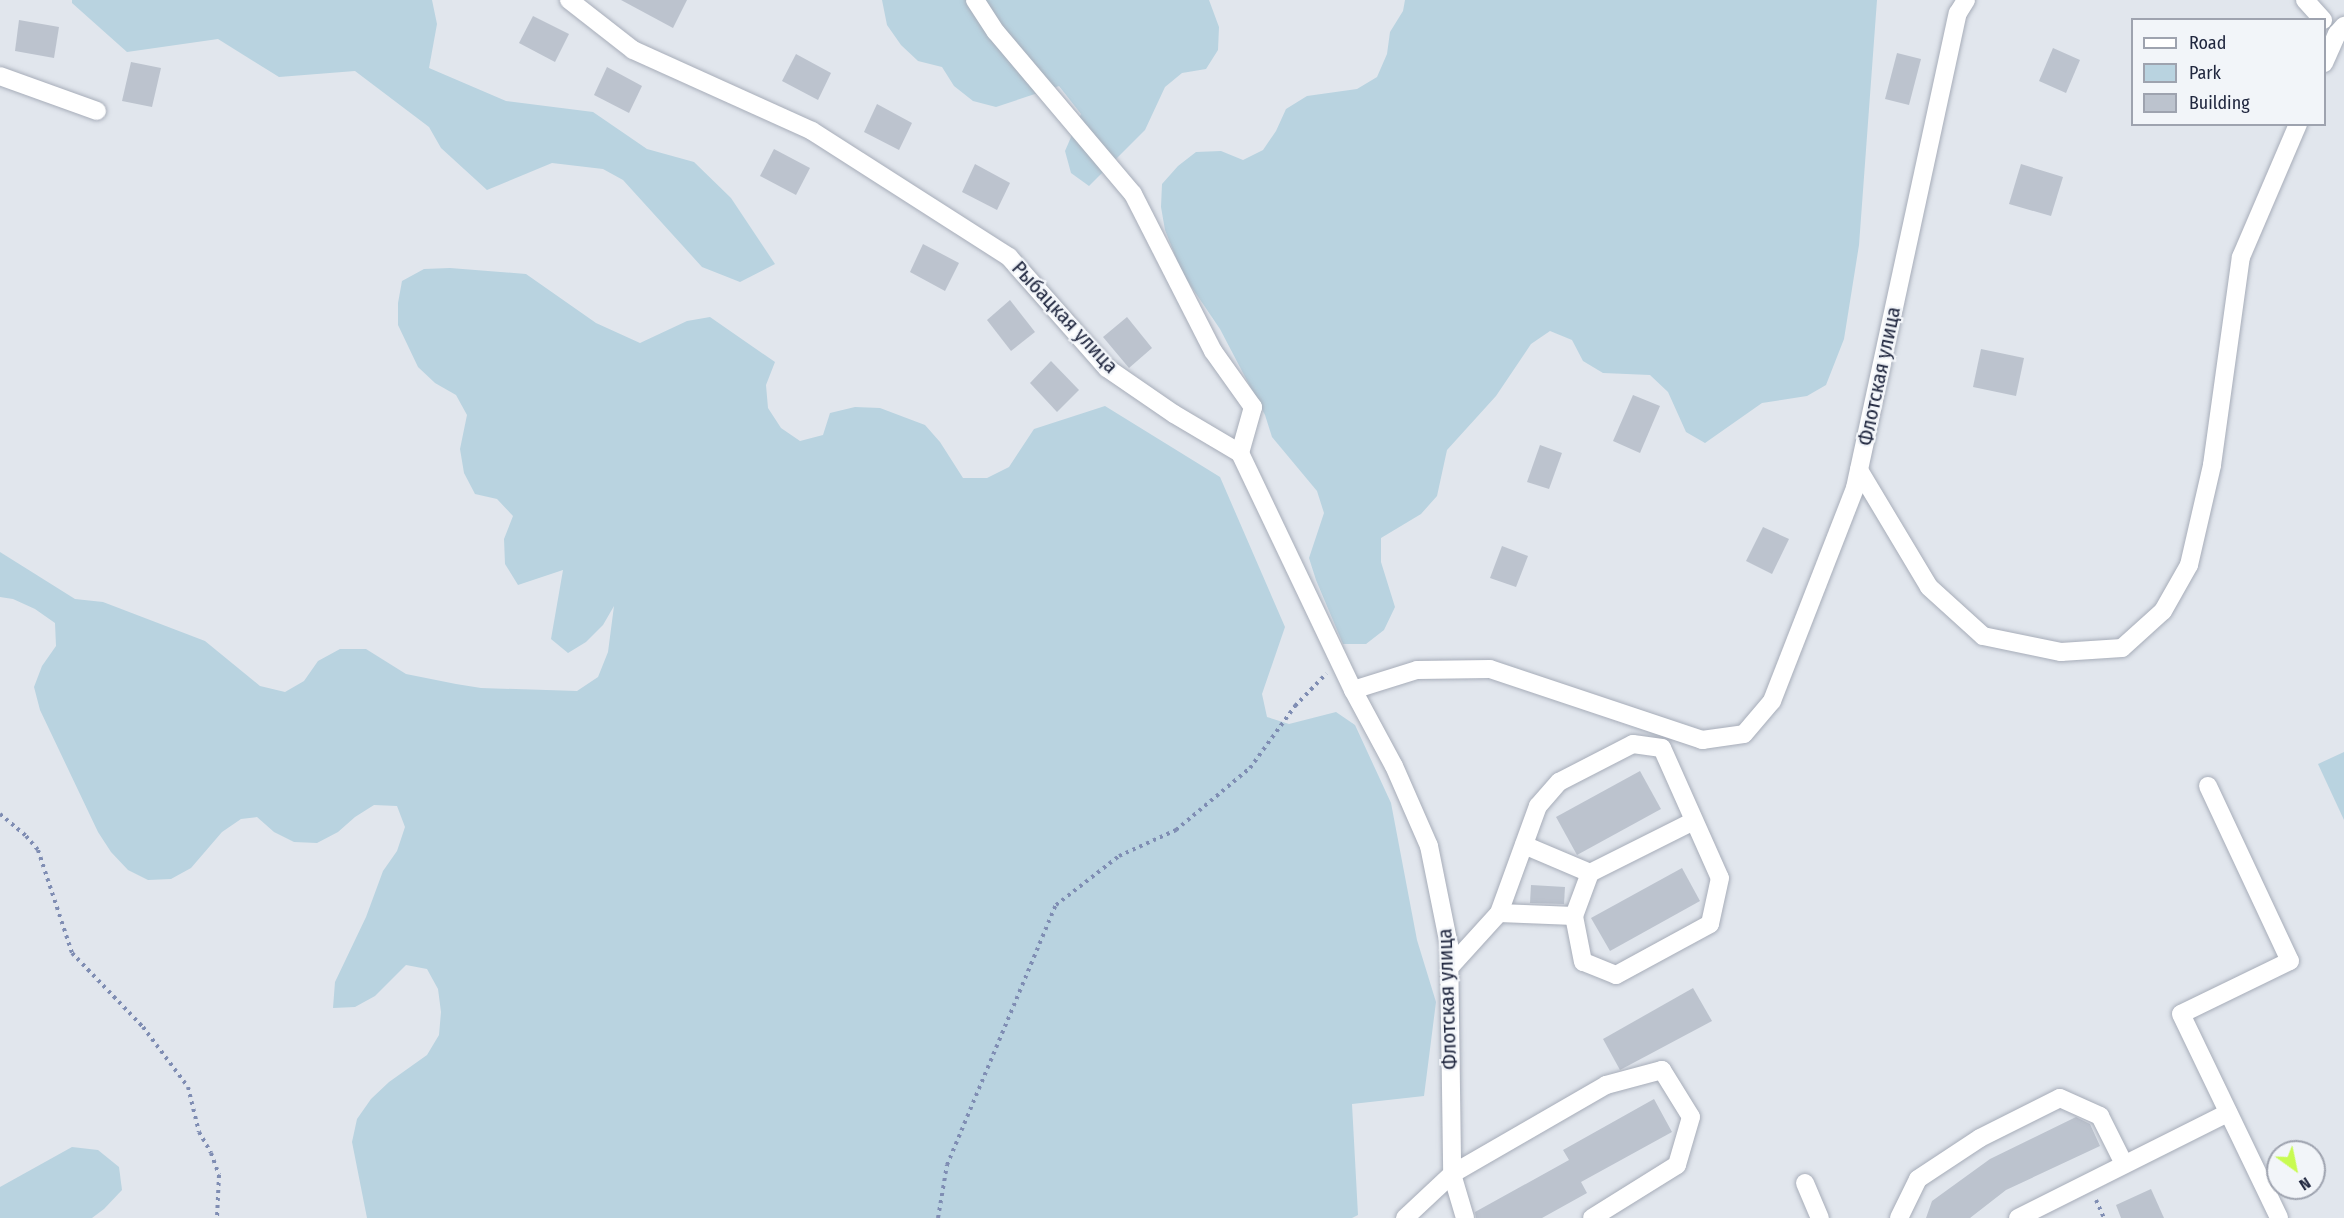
<!DOCTYPE html>
<html>
<head>
<meta charset="utf-8">
<style>
  body { margin:0 }
  #map { position:relative; width:2344px; height:1218px; overflow:hidden; background:#e1e6ed; font-family:"Fira Sans Condensed",sans-serif }
  div>[style] { position:absolute }
  .green>* { inset:0; background:#b9d3e0 }
  .building>* { inset:0; background:#bcc3ce }
  .path>* { height:4px; margin-top:-2px; transform-origin:0; background:repeating-linear-gradient(90deg,#7f8db3 0 3px,transparent 0 7.5px) }
  .roads { filter:drop-shadow(0 0 2px #a7adb9) drop-shadow(0 0 2px #a7adb9) }
  .minor>* { height:18px; margin:-9px; padding:0 9px; transform-origin:9px; border-radius:9px; background:#fff }
  span { translate:-50% -50%; white-space:nowrap; text-align:center; line-height:1.15; -webkit-text-stroke:4.5px #f2f5f9; paint-order:stroke }
  .street-label { font-size:21px; color:#20273f }
  .legend { position:absolute; left:2131px; top:18px; width:195px; height:108px; box-sizing:border-box; background:#f2f5f9; border:2px solid #9ea3af; margin:0; padding:8px 10px; list-style:none; font-size:18px; color:#20273f }
  .legend li { display:flex; align-items:center; gap:12px; height:30px }
  .legend b { width:30px; border:2px solid #9ea3af }
  .north { position:absolute; left:2266px; top:1140px; width:60px; height:60px; box-sizing:border-box; background:#f2f5f9; border:2px solid #9ea3af; border-radius:50%; rotate:147deg; font-size:16px; font-weight:700; line-height:24px; text-align:center; color:#20273f }
  .north::after { content:''; display:block; margin:auto; width:21px; height:27px; background:#c8fb51; clip-path:polygon(50% 0,100% 100%,50% 72%,0 100%) }
</style>
</head>
<body>
<div id="map">
  <div class="green">
    <div style="clip-path:polygon(72px 0,432px 0,437px 24px,429px 68px,506px 101px,593px 112px,647px 149px,694px 162px,731px 198px,775px 264px,740px 282px,702px 267px,623px 180px,603px 169px,552px 163px,487px 190px,441px 148px,429px 127px,355px 71px,279px 77px,218px 39px,127px 52px,72px 3px)"></div>
    <div style="clip-path:polygon(882px 0,1209px 0,1219px 27px,1218px 50px,1206px 69px,1182px 73px,1165px 87px,1145px 130px,1089px 186px,1071px 173px,1065px 151px,1081px 114px,1059px 86px,996px 107px,973px 101px,954px 86px,942px 67px,918px 61px,901px 45px,887px 25px)"></div>
    <div style="clip-path:polygon(1405px 0,1877px 0,1859px 245px,1844px 339px,1826px 385px,1807px 396px,1762px 403px,1705px 443px,1686px 432px,1668px 392px,1650px 375px,1603px 373px,1583px 361px,1572px 340px,1550px 331px,1531px 344px,1496px 396px,1447px 450px,1437px 496px,1421px 514px,1381px 538px,1381px 562px,1395px 607px,1384px 630px,1366px 644px,1343px 644px,1316px 580px,1309px 558px,1324px 513px,1317px 491px,1272px 437px,1265px 415px,1220px 329px,1182px 273px,1165px 230px,1161px 207px,1162px 184px,1178px 166px,1196px 152px,1221px 151px,1243px 160px,1263px 150px,1276px 131px,1286px 109px,1307px 96px,1357px 89px,1377px 77px,1387px 54px,1390px 32px,1403px 11px)"></div>
    <div style="clip-path:polygon(450px 268px,526px 274px,596px 323px,640px 343px,687px 321px,710px 317px,775px 362px,766px 385px,768px 408px,781px 428px,800px 441px,823px 435px,830px 413px,855px 407px,880px 408px,925px 425px,940px 442px,963px 478px,987px 478px,1009px 467px,1034px 429px,1105px 406px,1220px 477px,1285px 627px,1262px 694px,1267px 717px,1289px 724px,1336px 712px,1355px 725px,1391px 803px,1417px 940px,1436px 1002px,1424px 1096px,1352px 1104px,1358px 1215px,1352px 1218px,367px 1218px,352px 1142px,357px 1119px,371px 1099px,389px 1082px,427px 1055px,439px 1035px,441px 1012px,438px 989px,427px 969px,406px 965px,375px 996px,355px 1007px,333px 1008px,335px 982px,366px 917px,383px 871px,397px 851px,405px 827px,397px 806px,374px 805px,355px 817px,338px 832px,317px 843px,294px 842px,274px 832px,257px 817px,241px 819px,222px 832px,191px 868px,171px 879px,148px 880px,128px 870px,111px 852px,98px 832px,40px 710px,34px 687px,42px 666px,56px 646px,55px 623px,35px 609px,13px 599px,0 597px,0 552px,75px 599px,103px 602px,205px 641px,260px 686px,285px 692px,304px 681px,318px 661px,340px 649px,366px 649px,406px 674px,456px 684px,481px 688px,577px 691px,598px 677px,608px 652px,614px 606px,603px 625px,586px 642px,568px 653px,551px 639px,563px 570px,518px 585px,505px 564px,504px 539px,513px 516px,497px 499px,475px 494px,464px 473px,460px 449px,467px 415px,456px 395px,435px 383px,418px 367px,398px 325px,398px 303px,402px 281px,424px 269px)"></div>
    <div style="clip-path:polygon(2344px 752px,2344px 820px,2318px 764px)"></div>
    <div style="clip-path:polygon(72px 1147px,98px 1150px,119px 1167px,122px 1190px,104px 1209px,92px 1218px,0 1218px,0 1187px)"></div>
  </div>
  <div class="building">
    <div style="clip-path:polygon(621px 0,687px 0,673px 28px)"></div>
    <div style="clip-path:polygon(533px 16px,569px 34px,555px 62px,519px 43px)"></div>
    <div style="clip-path:polygon(19px 20px,59px 27px,54px 58px,15px 51px)"></div>
    <div style="clip-path:polygon(2053px 48px,2080px 60px,2066px 93px,2039px 81px)"></div>
    <div style="clip-path:polygon(1897px 53px,1921px 59px,1909px 105px,1885px 99px)"></div>
    <div style="clip-path:polygon(796px 54px,831px 73px,818px 100px,782px 81px)"></div>
    <div style="clip-path:polygon(131px 62px,161px 68px,152px 107px,122px 101px)"></div>
    <div style="clip-path:polygon(607px 67px,642px 86px,629px 113px,594px 95px)"></div>
    <div style="clip-path:polygon(877px 104px,912px 123px,899px 150px,864px 132px)"></div>
    <div style="clip-path:polygon(774px 149px,810px 168px,796px 195px,760px 176px)"></div>
    <div style="clip-path:polygon(975px 164px,1010px 183px,997px 210px,962px 192px)"></div>
    <div style="clip-path:polygon(2021px 164px,2063px 177px,2051px 216px,2009px 204px)"></div>
    <div style="clip-path:polygon(923px 244px,959px 263px,945px 291px,910px 272px)"></div>
    <div style="clip-path:polygon(1010px 300px,1035px 332px,1011px 351px,987px 320px)"></div>
    <div style="clip-path:polygon(1127px 317px,1152px 348px,1129px 368px,1103px 337px)"></div>
    <div style="clip-path:polygon(1981px 349px,2024px 358px,2016px 396px,1973px 387px)"></div>
    <div style="clip-path:polygon(1051px 361px,1079px 390px,1057px 412px,1030px 383px)"></div>
    <div style="clip-path:polygon(1633px 395px,1660px 406px,1640px 453px,1613px 441px)"></div>
    <div style="clip-path:polygon(1540px 445px,1562px 453px,1549px 489px,1527px 482px)"></div>
    <div style="clip-path:polygon(1763px 527px,1789px 539px,1772px 574px,1746px 561px)"></div>
    <div style="clip-path:polygon(1502px 546px,1528px 556px,1516px 587px,1490px 578px)"></div>
    <div style="clip-path:polygon(1640px 771px,1661px 809px,1577px 855px,1556px 817px)"></div>
    <div style="clip-path:polygon(1682px 868px,1700px 901px,1610px 951px,1591px 918px)"></div>
    <div style="clip-path:polygon(1531px 885px,1565px 887px,1564px 904px,1530px 903px)"></div>
    <div style="clip-path:polygon(1693px 988px,1712px 1021px,1620px 1070px,1603px 1039px)"></div>
    <div style="clip-path:polygon(1654px 1099px,1672px 1132px,1581px 1182px,1587px 1193px,1542px 1218px,1476px 1218px,1475px 1212px,1569px 1160px,1563px 1150px)"></div>
    <div style="clip-path:polygon(2076px 1117px,2090px 1124px,2100px 1146px,2006px 1190px,1970px 1218px,1926px 1218px,1932px 1201px,1990px 1159px)"></div>
    <div style="clip-path:polygon(2151px 1189px,2164px 1218px,2121px 1218px,2116px 1205px)"></div>
  </div>
  <div class="path">
    <div style="left:0;top:814px;width:34px;rotate:40deg"></div>
    <div style="left:26px;top:836px;width:18px;rotate:49deg"></div>
    <div style="left:38px;top:850px;width:108px;rotate:71.7deg"></div>
    <div style="left:72px;top:953px;width:103px;rotate:46.2deg"></div>
    <div style="left:143px;top:1027px;width:75px;rotate:53.1deg"></div>
    <div style="left:188px;top:1087px;width:46px;rotate:76.3deg"></div>
    <div style="left:199px;top:1132px;width:24px;rotate:60deg"></div>
    <div style="left:211px;top:1153px;width:23px;rotate:70deg"></div>
    <div style="left:219px;top:1175px;width:43px;rotate:92.7deg"></div>
    <div style="left:2096px;top:1200px;width:20px;rotate:66deg"></div>
    <div style="left:938px;top:1218px;width:54px;rotate:-80.4deg"></div>
    <div style="left:947px;top:1165px;width:282px;rotate:-67.3deg"></div>
    <div style="left:1056px;top:905px;width:80px;rotate:-37.9deg"></div>
    <div style="left:1119px;top:856px;width:63px;rotate:-24.5deg"></div>
    <div style="left:1176px;top:830px;width:97px;rotate:-40deg"></div>
    <div style="left:1250px;top:768px;width:77px;rotate:-54deg"></div>
    <div style="left:1295px;top:706px;width:45px;rotate:-45.9deg"></div>
  </div>
  <div class="roads">
    <div class="minor">
      <div style="left:569px;top:0;width:81px;rotate:38deg"></div>
      <div style="left:633px;top:50px;width:196px;rotate:24.3deg"></div>
      <div style="left:812px;top:131px;width:234px;rotate:32.6deg"></div>
      <div style="left:1009px;top:257px;width:148px;rotate:48.6deg"></div>
      <div style="left:1107px;top:368px;width:81px;rotate:34.5deg"></div>
      <div style="left:1174px;top:414px;width:77px;rotate:30.6deg"></div>
      <div style="left:1240px;top:453px;width:263px;rotate:64.5deg"></div>
      <div style="left:1353px;top:690px;width:86px;rotate:61.7deg"></div>
      <div style="left:1394px;top:766px;width:87px;rotate:66.4deg"></div>
      <div style="left:1429px;top:846px;width:101px;rotate:78.6deg"></div>
      <div style="left:1449px;top:945px;width:229px;rotate:89.2deg"></div>
      <div style="left:1452px;top:1174px;width:46px;rotate:73.5deg"></div>
      <div style="left:975px;top:0;width:38px;rotate:57deg"></div>
      <div style="left:996px;top:32px;width:212px;rotate:49.8deg"></div>
      <div style="left:1133px;top:194px;width:176px;rotate:63deg"></div>
      <div style="left:1213px;top:351px;width:69px;rotate:54.5deg"></div>
      <div style="left:1253px;top:407px;width:48px;rotate:105.8deg"></div>
      <div style="left:2305px;top:0;width:27px;rotate:48deg"></div>
      <div style="left:2324px;top:63px;width:32px;rotate:-66deg"></div>
      <div style="left:2337px;top:34px;width:11px;rotate:-49deg"></div>
      <div style="left:0;top:76px;width:103px;rotate:19.8deg"></div>
      <div style="left:1859px;top:470px;width:136px;rotate:59.1deg"></div>
      <div style="left:1929px;top:587px;width:73px;rotate:42.2deg"></div>
      <div style="left:1983px;top:636px;width:80px;rotate:11.6deg"></div>
      <div style="left:2061px;top:652px;width:61px;rotate:-3.8deg"></div>
      <div style="left:2122px;top:648px;width:55px;rotate:-42.1deg"></div>
      <div style="left:2163px;top:611px;width:53px;rotate:-60.5deg"></div>
      <div style="left:2189px;top:565px;width:103px;rotate:-77deg"></div>
      <div style="left:2212px;top:465px;width:210px;rotate:-82.1deg"></div>
      <div style="left:2241px;top:257px;width:145px;rotate:-66.8deg"></div>
      <div style="left:1353px;top:690px;width:67px;rotate:-17.4deg"></div>
      <div style="left:1417px;top:670px;width:73px;rotate:-0.8deg"></div>
      <div style="left:1490px;top:669px;width:224px;rotate:18.5deg"></div>
      <div style="left:1702px;top:740px;width:42px;rotate:-8.1deg"></div>
      <div style="left:1744px;top:734px;width:43px;rotate:-49.7deg"></div>
      <div style="left:1772px;top:701px;width:229px;rotate:-68.7deg"></div>
      <div style="left:1855px;top:488px;width:486px;rotate:-77.8deg"></div>
      <div style="left:1958px;top:13px;width:15px;rotate:-58deg"></div>
      <div style="left:2208px;top:786px;width:193px;rotate:64.9deg"></div>
      <div style="left:2290px;top:961px;width:121px;rotate:154.1deg"></div>
      <div style="left:2181px;top:1014px;width:226px;rotate:64.3deg"></div>
      <div style="left:1524px;top:845px;width:72px;rotate:23deg"></div>
      <div style="left:1574px;top:916px;width:46px;rotate:-69.6deg"></div>
      <div style="left:1590px;top:873px;width:116px;rotate:-26.6deg"></div>
      <div style="left:1450px;top:967px;width:73px;rotate:-47.8deg"></div>
      <div style="left:1499px;top:913px;width:114px;rotate:-70deg"></div>
      <div style="left:1538px;top:806px;width:32px;rotate:-49deg"></div>
      <div style="left:1559px;top:782px;width:83px;rotate:-27.2deg"></div>
      <div style="left:1633px;top:744px;width:29px;rotate:8deg"></div>
      <div style="left:1662px;top:748px;width:142px;rotate:66deg"></div>
      <div style="left:1720px;top:878px;width:47px;rotate:102.3deg"></div>
      <div style="left:1710px;top:924px;width:107px;rotate:151.5deg"></div>
      <div style="left:1616px;top:975px;width:35px;rotate:-158deg"></div>
      <div style="left:1583px;top:962px;width:47px;rotate:-101.1deg"></div>
      <div style="left:1574px;top:916px;width:75px;rotate:-177.7deg"></div>
      <div style="left:1805px;top:1183px;width:38px;rotate:67deg"></div>
      <div style="left:1405px;top:1218px;width:64px;rotate:-43.1deg"></div>
      <div style="left:1452px;top:1174px;width:178px;rotate:-30deg"></div>
      <div style="left:1606px;top:1085px;width:58px;rotate:-15deg"></div>
      <div style="left:1662px;top:1070px;width:55px;rotate:58.3deg"></div>
      <div style="left:1691px;top:1117px;width:50px;rotate:106.3deg"></div>
      <div style="left:1677px;top:1165px;width:100px;rotate:148.1deg"></div>
      <div style="left:1899px;top:1218px;width:43px;rotate:-64deg"></div>
      <div style="left:1918px;top:1179px;width:74px;rotate:-33.5deg"></div>
      <div style="left:1980px;top:1138px;width:89px;rotate:-26.6deg"></div>
      <div style="left:2060px;top:1098px;width:44px;rotate:24.2deg"></div>
      <div style="left:2100px;top:1116px;width:54px;rotate:63.4deg"></div>
      <div style="left:2018px;top:1218px;width:235px;rotate:-26.6deg"></div>
    </div>
  </div>
  <div class="street-label">
    <span style="left:1065px;top:317px;rotate:47deg">Рыбацкая улица</span>
    <span style="left:1879px;top:376px;rotate:-78deg">Флотская улица</span>
    <span style="left:1447px;top:999px;rotate:-92deg">Флотская улица</span>
  </div>
  <ul class="legend">
  <li><b style="height:8px;background:#fff"></b>Road</li>
  <li><b style="height:16px;background:#b9d3e0"></b>Park</li>
  <li><b style="height:16px;background:#bcc3ce"></b>Building</li>
  </ul>
  <div class="north">N</div>
</div>
</body>
</html>
